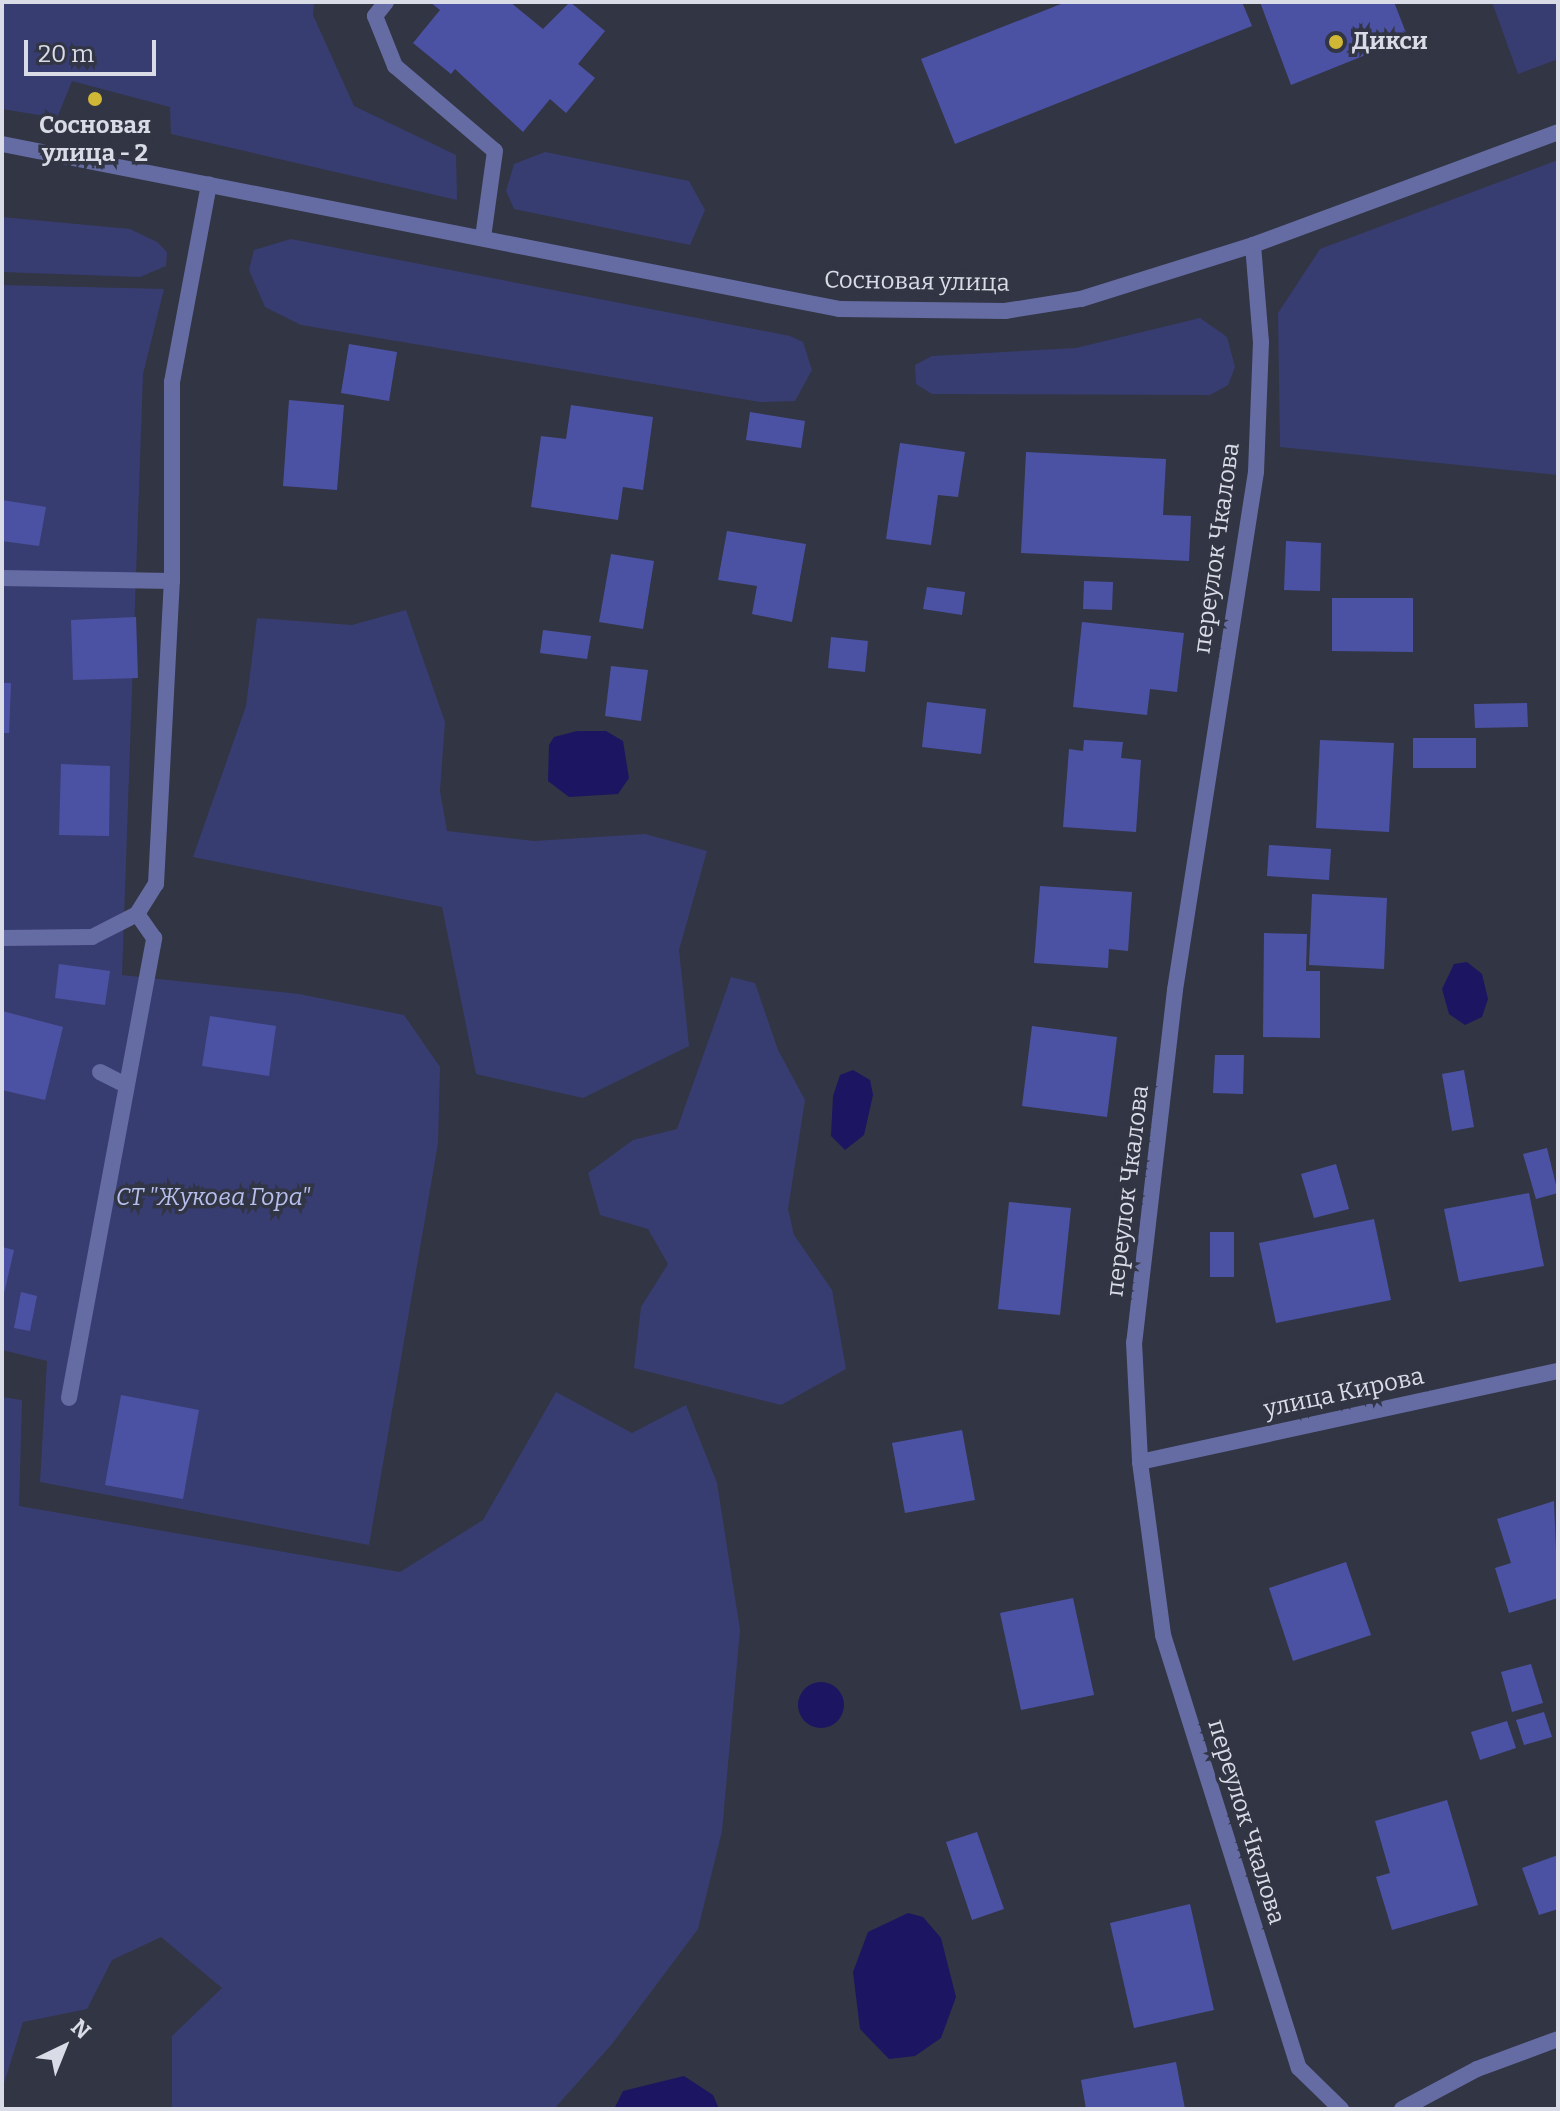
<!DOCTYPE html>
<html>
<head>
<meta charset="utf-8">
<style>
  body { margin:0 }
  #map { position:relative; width:1560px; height:2111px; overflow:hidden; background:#323544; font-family:Bitter,serif }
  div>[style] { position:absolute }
  .green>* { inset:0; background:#383d71 }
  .water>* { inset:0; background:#1c1562 }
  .round { border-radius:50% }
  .building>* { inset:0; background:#4c52a3 }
  .service>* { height:16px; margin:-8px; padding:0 8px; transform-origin:8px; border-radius:8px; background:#656ca3 }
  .minor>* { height:16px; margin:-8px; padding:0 8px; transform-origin:8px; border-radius:8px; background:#656ca3 }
  .tertiary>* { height:16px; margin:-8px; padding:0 8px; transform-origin:8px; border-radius:8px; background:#656ca3 }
  .dots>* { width:22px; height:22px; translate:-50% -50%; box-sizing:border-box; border:4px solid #323544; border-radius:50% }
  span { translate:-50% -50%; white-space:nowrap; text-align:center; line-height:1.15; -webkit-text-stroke:7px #323544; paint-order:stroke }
  .poi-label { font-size:24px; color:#d9dbe6; font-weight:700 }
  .left { translate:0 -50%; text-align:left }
  .street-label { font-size:24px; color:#d9dbe6 }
  .park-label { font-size:24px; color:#b7bfec; font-style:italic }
  .frame { position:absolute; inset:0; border:4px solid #d9dbe6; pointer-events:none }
  .north { position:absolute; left:24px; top:2007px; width:80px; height:80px; -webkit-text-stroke:6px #323544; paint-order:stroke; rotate:43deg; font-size:22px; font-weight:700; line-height:32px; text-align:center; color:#d9dbe6 }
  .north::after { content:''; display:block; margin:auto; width:28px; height:36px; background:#d9dbe6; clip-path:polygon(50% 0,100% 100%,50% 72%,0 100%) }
  .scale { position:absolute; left:24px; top:40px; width:132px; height:36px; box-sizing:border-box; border:4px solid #d9dbe6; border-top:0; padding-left:10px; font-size:24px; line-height:28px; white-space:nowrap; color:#d9dbe6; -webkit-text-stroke:6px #323544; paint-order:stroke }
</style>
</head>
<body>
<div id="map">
  <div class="green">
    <div style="clip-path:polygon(2px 2px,314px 2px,313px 15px,354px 106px,456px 155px,457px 200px,171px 134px,170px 107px,72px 81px,57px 118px,2px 109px)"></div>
    <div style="clip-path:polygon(1492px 2px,1558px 2px,1558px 59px,1518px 74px)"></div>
    <div style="clip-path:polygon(545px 152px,689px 181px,705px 210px,690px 245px,514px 209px,506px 191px,514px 164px)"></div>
    <div style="clip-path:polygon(1558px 160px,1558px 475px,1280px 447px,1278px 313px,1320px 249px)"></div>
    <div style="clip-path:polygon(2px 217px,130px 229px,157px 242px,167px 252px,166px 266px,140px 277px,2px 272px)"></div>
    <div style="clip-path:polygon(291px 239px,790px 336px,803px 342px,812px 370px,795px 401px,760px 402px,301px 325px,265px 307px,249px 270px,254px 250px)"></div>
    <div style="clip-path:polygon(2px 285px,164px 289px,143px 374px,122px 975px,299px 994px,404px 1015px,440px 1067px,438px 1143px,369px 1545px,40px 1482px,47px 1361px,2px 1350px)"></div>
    <div style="clip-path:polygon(1200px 318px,1227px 337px,1235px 367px,1228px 385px,1210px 395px,932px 394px,916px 384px,915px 365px,932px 356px,1076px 348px)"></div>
    <div style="clip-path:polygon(406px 610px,445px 722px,440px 791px,447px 831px,534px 841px,645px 834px,707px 851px,679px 950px,689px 1046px,583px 1098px,476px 1074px,442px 907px,193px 857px,246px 706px,257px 618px,352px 625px)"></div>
    <div style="clip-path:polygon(731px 977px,755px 983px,778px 1050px,805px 1100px,788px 1209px,794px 1235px,832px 1290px,846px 1369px,781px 1405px,634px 1368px,641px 1307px,668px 1264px,648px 1229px,600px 1215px,588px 1173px,633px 1140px,677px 1129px)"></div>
    <div style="clip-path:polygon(556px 1392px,632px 1433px,686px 1405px,717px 1483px,740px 1630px,722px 1831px,698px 1929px,612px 2044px,554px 2109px,172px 2109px,172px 2036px,222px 1988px,161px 1937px,112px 1960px,87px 2009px,23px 2022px,2px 2090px,2px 1397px,22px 1400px,19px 1506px,400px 1572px,483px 1520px)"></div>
  </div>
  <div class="water">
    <div style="clip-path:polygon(577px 731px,606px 731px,623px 741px,629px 778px,618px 794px,569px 797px,548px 781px,549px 745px,554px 737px)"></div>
    <div style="clip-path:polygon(1467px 962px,1482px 974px,1488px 999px,1482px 1017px,1465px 1025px,1449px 1014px,1442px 989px,1454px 964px)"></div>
    <div style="clip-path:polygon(853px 1070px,870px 1080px,873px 1095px,864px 1135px,845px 1150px,831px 1136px,833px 1096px,840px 1075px)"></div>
    <div class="round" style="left:798px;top:1682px;width:46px;height:46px"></div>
    <div style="clip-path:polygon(908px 1913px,923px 1917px,941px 1938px,956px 1997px,941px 2038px,915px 2056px,889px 2059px,860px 2029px,853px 1972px,868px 1932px)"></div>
    <div style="clip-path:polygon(684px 2076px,713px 2095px,719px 2109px,614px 2109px,623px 2091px)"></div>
  </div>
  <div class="building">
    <div style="clip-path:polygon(430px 2px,510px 2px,543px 29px,570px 2px,605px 31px,578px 64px,595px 78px,566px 113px,550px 99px,523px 132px,455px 69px,451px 74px,413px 43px,440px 10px)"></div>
    <div style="clip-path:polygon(1066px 2px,1242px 2px,1252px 26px,955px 144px,921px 59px)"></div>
    <div style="clip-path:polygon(1260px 2px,1394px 2px,1408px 38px,1291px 85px)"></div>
    <div style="clip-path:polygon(349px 344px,397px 352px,389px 401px,341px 393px)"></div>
    <div style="clip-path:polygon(289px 400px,344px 405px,337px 490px,283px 486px)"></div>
    <div style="clip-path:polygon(571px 405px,653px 417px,643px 490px,623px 487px,618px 520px,531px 507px,541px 436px,566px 439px)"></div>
    <div style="clip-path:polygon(750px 412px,805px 421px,801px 448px,746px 440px)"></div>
    <div style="clip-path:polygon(900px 443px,965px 452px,958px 497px,938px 495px,931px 545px,886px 539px)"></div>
    <div style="clip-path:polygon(1026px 452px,1166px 459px,1163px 515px,1191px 516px,1189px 561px,1021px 553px)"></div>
    <div style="clip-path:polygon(2px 500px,46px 507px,39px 546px,2px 541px)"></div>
    <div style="clip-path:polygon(727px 531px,806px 544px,792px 622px,752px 614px,757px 586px,718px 580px)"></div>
    <div style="clip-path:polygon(1286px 541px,1321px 543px,1320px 591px,1284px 590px)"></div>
    <div style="clip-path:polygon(611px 554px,654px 561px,643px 629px,599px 622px)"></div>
    <div style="clip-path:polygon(1084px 581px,1113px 582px,1112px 610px,1083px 609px)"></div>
    <div style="clip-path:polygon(927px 587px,965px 592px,962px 615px,923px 609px)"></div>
    <div style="clip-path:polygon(1332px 598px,1413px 598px,1413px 652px,1332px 651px)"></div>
    <div style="clip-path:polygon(136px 617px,138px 678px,73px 680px,71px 620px)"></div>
    <div style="clip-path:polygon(1082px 622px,1184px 633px,1177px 692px,1150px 689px,1147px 715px,1073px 707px)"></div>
    <div style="clip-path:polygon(543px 630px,591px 636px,587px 659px,540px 653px)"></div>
    <div style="clip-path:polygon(831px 637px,868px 641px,865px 672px,828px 668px)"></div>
    <div style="clip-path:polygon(611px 666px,648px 670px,641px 721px,605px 716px)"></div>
    <div style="clip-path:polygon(2px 683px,11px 683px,9px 733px,2px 733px)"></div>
    <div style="clip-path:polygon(927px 702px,986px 709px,981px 754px,922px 747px)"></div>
    <div style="clip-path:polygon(1527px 703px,1528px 727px,1475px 728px,1474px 704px)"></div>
    <div style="clip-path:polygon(1413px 738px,1476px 738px,1476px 768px,1413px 768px)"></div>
    <div style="clip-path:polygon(1084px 740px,1123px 742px,1121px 758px,1141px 760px,1136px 832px,1063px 827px,1069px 749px,1083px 751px)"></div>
    <div style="clip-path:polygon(1320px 740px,1394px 743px,1389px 832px,1316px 828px)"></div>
    <div style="clip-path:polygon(61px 764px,110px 766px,109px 836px,59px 835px)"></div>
    <div style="clip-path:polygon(1269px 845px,1331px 849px,1329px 880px,1267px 876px)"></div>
    <div style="clip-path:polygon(1040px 886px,1132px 892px,1128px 951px,1109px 949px,1108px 968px,1034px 963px)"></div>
    <div style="clip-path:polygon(1312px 894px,1387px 898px,1384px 969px,1309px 965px)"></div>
    <div style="clip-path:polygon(1264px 933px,1307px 934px,1306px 971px,1320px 971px,1320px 1038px,1263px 1037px)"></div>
    <div style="clip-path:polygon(59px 964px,110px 971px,105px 1005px,55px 998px)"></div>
    <div style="clip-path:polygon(2px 1011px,63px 1027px,45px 1100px,2px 1090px)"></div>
    <div style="clip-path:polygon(210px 1016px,276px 1026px,269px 1076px,202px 1066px)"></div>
    <div style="clip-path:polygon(1032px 1026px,1117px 1037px,1107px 1117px,1022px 1106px)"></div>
    <div style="clip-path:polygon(1215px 1055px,1244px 1055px,1243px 1094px,1213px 1093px)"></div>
    <div style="clip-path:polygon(1464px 1070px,1474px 1127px,1452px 1131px,1442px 1074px)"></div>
    <div style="clip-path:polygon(1547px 1148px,1558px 1193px,1536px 1199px,1523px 1154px)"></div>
    <div style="clip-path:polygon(1336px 1164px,1349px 1209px,1314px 1218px,1301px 1174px)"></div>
    <div style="clip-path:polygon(1529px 1193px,1544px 1266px,1459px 1282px,1444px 1209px)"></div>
    <div style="clip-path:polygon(1009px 1202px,1071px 1208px,1060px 1315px,998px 1309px)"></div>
    <div style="clip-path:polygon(1374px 1219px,1391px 1300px,1276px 1323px,1259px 1243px)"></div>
    <div style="clip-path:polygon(1210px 1232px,1234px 1232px,1234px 1277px,1210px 1277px)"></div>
    <div style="clip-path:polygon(2px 1247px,14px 1250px,3px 1298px,2px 1298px)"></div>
    <div style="clip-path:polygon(21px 1292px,37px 1296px,30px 1331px,14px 1328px)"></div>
    <div style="clip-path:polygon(121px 1395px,199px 1410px,183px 1499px,105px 1485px)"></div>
    <div style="clip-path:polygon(962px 1430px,975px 1500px,905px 1513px,892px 1443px)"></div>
    <div style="clip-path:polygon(1554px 1501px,1558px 1598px,1509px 1613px,1495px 1568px,1511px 1563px,1497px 1519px)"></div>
    <div style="clip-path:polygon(1346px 1562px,1371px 1635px,1293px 1661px,1269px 1588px)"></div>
    <div style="clip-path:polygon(1073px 1598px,1094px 1695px,1021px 1710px,1000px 1613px)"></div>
    <div style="clip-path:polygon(1531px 1664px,1543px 1703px,1512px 1712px,1501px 1672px)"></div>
    <div style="clip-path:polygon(1544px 1712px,1552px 1737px,1524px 1745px,1516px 1720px)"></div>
    <div style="clip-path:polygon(1507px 1721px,1516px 1748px,1480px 1760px,1471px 1732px)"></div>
    <div style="clip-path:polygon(1447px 1800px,1478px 1905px,1392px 1930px,1376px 1877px,1390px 1873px,1375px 1821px)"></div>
    <div style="clip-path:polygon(977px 1832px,1004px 1909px,972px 1920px,946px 1842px)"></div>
    <div style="clip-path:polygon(1558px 1855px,1558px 1909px,1539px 1915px,1522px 1868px)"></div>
    <div style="clip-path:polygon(1190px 1904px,1214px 2010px,1134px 2028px,1110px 1923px)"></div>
    <div style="clip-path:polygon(1176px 2062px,1185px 2109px,1086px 2109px,1081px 2080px)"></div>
  </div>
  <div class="service">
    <div style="left:386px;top:2px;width:18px;rotate:128deg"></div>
    <div style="left:375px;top:16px;width:54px;rotate:68.2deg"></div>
    <div style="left:395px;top:66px;width:131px;rotate:40.4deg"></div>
    <div style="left:495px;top:151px;width:88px;rotate:97.9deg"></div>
    <div style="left:2px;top:578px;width:170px;rotate:1deg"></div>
    <div style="left:2px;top:938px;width:90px;rotate:-0.6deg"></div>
    <div style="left:92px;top:937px;width:51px;rotate:-27.1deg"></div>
    <div style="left:137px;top:914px;width:36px;rotate:-58deg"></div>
    <div style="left:156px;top:884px;width:303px;rotate:-87deg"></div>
    <div style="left:172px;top:581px;width:199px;rotate:-90deg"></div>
    <div style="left:172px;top:382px;width:201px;rotate:-79.4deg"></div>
    <div style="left:100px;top:1072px;width:29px;rotate:27deg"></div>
    <div style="left:69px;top:1398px;width:468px;rotate:-79.5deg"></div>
    <div style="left:154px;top:938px;width:29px;rotate:-125deg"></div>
  </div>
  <div class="minor">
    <div style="left:1253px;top:245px;width:97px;rotate:85.3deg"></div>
    <div style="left:1261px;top:342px;width:130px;rotate:92.2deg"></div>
    <div style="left:1256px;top:472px;width:524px;rotate:98.89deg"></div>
    <div style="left:1175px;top:990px;width:354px;rotate:96.6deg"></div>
    <div style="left:1134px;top:1342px;width:120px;rotate:87.1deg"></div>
    <div style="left:1140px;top:1462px;width:175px;rotate:82.4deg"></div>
    <div style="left:1163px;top:1635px;width:454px;rotate:72.6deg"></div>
    <div style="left:1299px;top:2068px;width:59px;rotate:44.3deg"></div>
    <div style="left:1140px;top:1462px;width:428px;rotate:-12.3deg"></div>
    <div style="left:1402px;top:2109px;width:85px;rotate:-28.1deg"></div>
    <div style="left:1477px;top:2069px;width:86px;rotate:-20.3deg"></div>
  </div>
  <div class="tertiary">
    <div style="left:2px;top:144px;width:853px;rotate:11.15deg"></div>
    <div style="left:839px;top:309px;width:166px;rotate:0.7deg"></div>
    <div style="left:1005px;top:311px;width:77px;rotate:-9deg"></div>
    <div style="left:1081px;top:299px;width:180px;rotate:-17.4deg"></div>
    <div style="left:1253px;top:245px;width:325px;rotate:-20.3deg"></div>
  </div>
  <div class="dots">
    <div style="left:1336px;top:42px;background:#d1b736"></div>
    <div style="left:95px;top:99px;background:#d1b736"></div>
  </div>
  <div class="poi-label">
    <span class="left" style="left:1352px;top:42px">Дикси</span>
    <span style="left:95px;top:140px">Сосновая<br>улица - 2</span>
  </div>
  <div class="street-label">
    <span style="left:917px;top:282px;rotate:1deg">Сосновая улица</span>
    <span style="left:1217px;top:548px;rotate:-82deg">переулок Чкалова</span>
    <span style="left:1128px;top:1191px;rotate:-83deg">переулок Чкалова</span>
    <span style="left:1344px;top:1393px;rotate:-12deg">улица Кирова</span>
    <span style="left:1246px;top:1822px;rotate:73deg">переулок Чкалова</span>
  </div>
  <div class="park-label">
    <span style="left:213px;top:1198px">СТ "Жукова Гора"</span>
  </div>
  <div class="frame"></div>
  <div class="north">N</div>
  <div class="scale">20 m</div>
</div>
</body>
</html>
